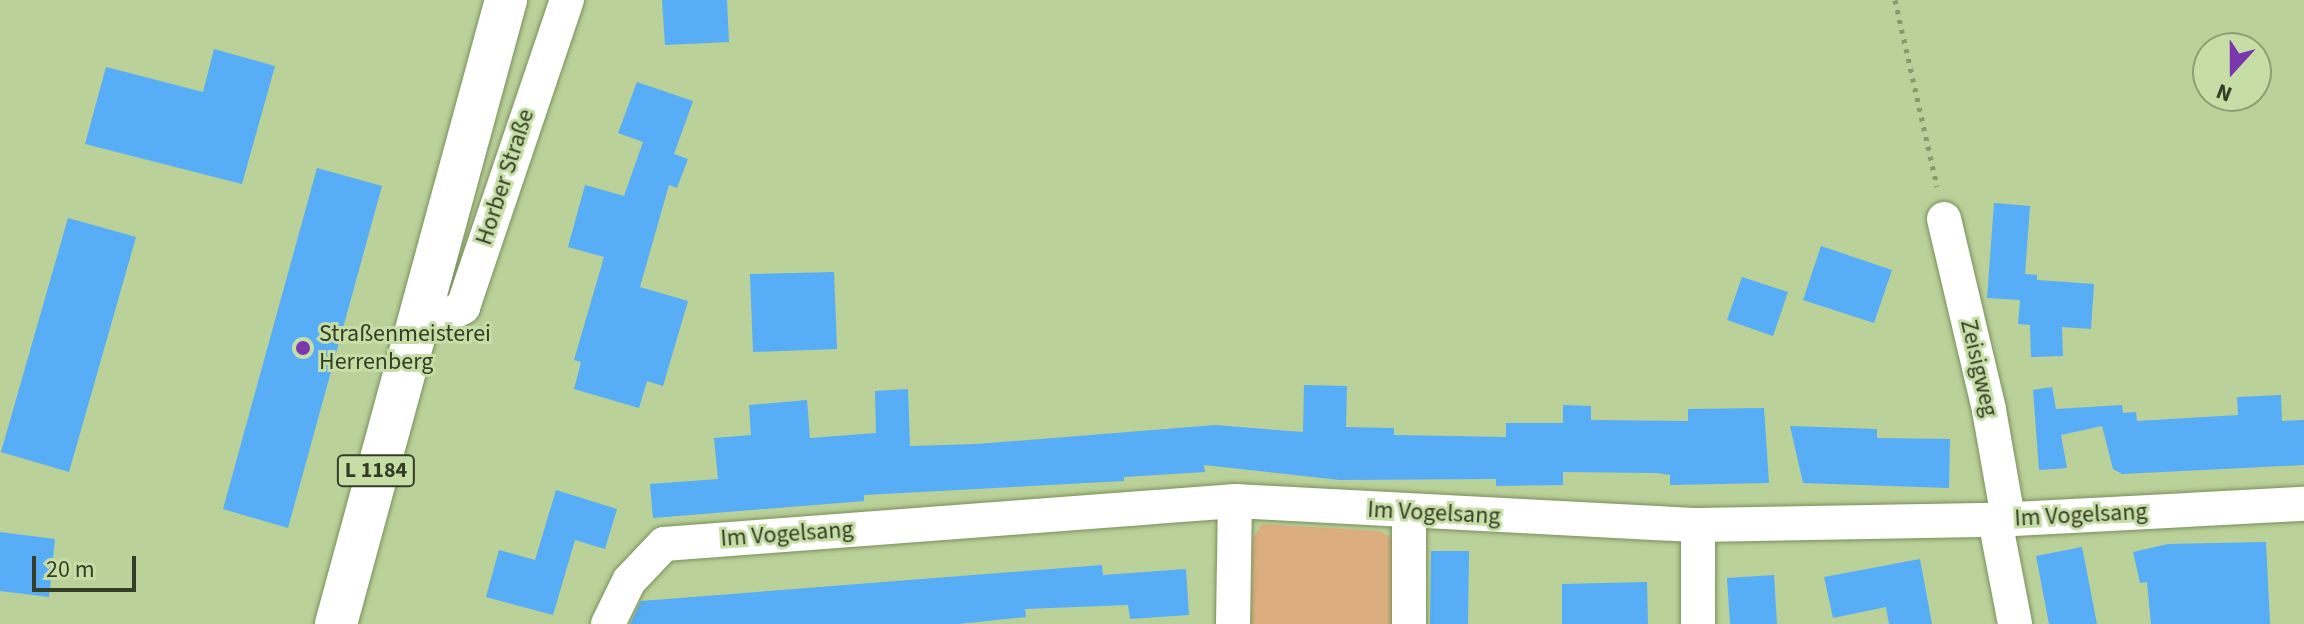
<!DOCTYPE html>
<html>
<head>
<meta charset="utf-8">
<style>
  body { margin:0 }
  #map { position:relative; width:2304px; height:624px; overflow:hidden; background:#bad19a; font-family:"Source Sans 3",sans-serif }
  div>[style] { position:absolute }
  .green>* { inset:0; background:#dcae7f }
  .building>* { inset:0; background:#57adf6 }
  .path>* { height:5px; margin-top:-2.5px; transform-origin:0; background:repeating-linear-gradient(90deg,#87996e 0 4px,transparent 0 10px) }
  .roads { filter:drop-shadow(0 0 2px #7a905b) drop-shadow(0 0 2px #7a905b) }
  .minor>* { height:34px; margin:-17px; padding:0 17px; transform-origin:17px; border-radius:17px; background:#fff }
  .major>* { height:42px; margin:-21px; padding:0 21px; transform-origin:21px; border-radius:21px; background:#fff }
  .dots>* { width:22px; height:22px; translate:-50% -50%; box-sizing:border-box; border:4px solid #c6dea6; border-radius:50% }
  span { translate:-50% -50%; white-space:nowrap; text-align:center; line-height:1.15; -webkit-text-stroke:6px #c6dea6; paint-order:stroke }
  .shield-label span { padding:2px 6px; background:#c6dea6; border:2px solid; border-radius:6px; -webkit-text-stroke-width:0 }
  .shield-label { font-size:22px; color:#343e27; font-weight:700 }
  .street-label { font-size:24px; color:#343e27 }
  .poi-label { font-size:24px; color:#343e27 }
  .left { translate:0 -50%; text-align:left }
  .north { position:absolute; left:2192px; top:32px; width:80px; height:80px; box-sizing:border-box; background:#c6dea6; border:2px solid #8c9e73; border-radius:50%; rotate:201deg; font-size:22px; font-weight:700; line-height:32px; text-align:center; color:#343e27 }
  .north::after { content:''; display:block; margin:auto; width:28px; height:36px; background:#7a38ac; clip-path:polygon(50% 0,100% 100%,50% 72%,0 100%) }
  .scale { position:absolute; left:32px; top:556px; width:104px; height:36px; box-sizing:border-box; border:4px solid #343e27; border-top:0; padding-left:10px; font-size:24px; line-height:28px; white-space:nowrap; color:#343e27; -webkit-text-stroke:6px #c6dea6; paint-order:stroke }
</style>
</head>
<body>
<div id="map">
  <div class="green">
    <div style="clip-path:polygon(1262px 524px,1380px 531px,1393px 539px,1393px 624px,1251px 624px,1253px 538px)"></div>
  </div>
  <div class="building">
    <div style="clip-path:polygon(662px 0,727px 0,729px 42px,665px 45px)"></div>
    <div style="clip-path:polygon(214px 49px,275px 66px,242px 184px,85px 144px,106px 67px,203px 92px)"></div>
    <div style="clip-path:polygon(637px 82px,693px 101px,674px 154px,688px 159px,677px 188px,669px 185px,640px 287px,688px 301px,663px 386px,647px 381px,639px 408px,574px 389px,581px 362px,574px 360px,604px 257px,568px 247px,585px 185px,624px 196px,643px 142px,618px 133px)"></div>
    <div style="clip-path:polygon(317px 168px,382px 186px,288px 528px,223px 509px)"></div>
    <div style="clip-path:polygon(1994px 203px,2030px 206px,2025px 274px,2037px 275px,2037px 280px,2094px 284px,2091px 329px,2062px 327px,2063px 356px,2031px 357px,2030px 325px,2018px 324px,2020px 300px,1987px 298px)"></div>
    <div style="clip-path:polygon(68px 218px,136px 237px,69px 472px,1px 452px)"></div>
    <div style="clip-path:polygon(1821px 246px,1892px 270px,1874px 323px,1803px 300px)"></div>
    <div style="clip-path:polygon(834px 272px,837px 349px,753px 352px,750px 274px)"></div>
    <div style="clip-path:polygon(1742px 277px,1788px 292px,1773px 336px,1727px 320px)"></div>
    <div style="clip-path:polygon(1304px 385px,1347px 386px,1346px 427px,1394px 428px,1394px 435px,1506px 437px,1506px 423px,1563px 423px,1563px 405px,1591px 406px,1591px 420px,1688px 421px,1688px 409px,1764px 408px,1769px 483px,1670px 485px,1670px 475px,1657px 473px,1563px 472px,1563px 485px,1496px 486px,1496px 479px,1339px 480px,1204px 465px,1205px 472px,1124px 477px,1124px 481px,864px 495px,864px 501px,653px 518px,650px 484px,718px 479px,714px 438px,751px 435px,749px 405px,807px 400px,810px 438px,876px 433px,875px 391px,908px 389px,910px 446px,977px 444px,1215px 425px,1303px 432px)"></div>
    <div style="clip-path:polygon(2052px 387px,2056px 409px,2122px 405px,2123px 413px,2136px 412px,2137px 421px,2238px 415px,2237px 397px,2281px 395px,2282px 421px,2304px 420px,2304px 465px,2122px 474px,2113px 469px,2102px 426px,2061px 435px,2067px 468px,2039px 470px,2033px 390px)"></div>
    <div style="clip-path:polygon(1790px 426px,1877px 429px,1877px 438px,1950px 439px,1949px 488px,1803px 483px)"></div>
    <div style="clip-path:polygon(556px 490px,617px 509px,605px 549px,575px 540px,553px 615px,486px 597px,499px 550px,535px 560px)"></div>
    <div style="clip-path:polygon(0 532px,55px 539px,49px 597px,0 591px)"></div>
    <div style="clip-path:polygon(2266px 542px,2270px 624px,2151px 624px,2147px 582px,2140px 583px,2133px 552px,2168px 544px)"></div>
    <div style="clip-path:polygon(2082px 547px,2097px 624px,2049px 624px,2036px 556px)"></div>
    <div style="clip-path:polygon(1431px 551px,1469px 551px,1468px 624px,1430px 624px)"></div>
    <div style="clip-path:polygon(1920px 559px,1932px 624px,1889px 624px,1886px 607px,1833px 618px,1824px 577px)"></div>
    <div style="clip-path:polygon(1102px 565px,1103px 575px,1186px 569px,1189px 615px,1130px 619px,1128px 605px,1025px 609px,1026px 617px,958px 624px,630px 624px,641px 601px)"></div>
    <div style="clip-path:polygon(1774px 575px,1777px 624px,1730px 624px,1727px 578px)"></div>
    <div style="clip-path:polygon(1647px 582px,1648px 624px,1562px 624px,1562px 584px)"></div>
  </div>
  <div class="path">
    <div style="left:1895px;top:0;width:191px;rotate:77.3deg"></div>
  </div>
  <div class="roads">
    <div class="minor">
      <div style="left:1944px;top:219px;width:196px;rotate:76.7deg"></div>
      <div style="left:1989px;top:410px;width:110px;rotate:80deg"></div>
      <div style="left:416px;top:318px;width:22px;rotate:8deg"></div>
      <div style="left:438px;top:321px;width:29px;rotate:-29deg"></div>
      <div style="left:463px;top:307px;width:324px;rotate:-71.3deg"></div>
      <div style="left:1409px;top:512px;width:112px;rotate:90deg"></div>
      <div style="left:1995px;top:520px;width:106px;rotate:79.1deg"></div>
      <div style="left:1698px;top:525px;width:99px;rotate:90deg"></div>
      <div style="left:608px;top:624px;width:48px;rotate:-64deg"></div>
      <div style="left:629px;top:581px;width:51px;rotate:-46.6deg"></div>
      <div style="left:664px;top:544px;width:573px;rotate:-4.31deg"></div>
      <div style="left:1235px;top:501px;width:464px;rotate:3deg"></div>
      <div style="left:1698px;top:525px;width:297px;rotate:-1deg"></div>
      <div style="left:1995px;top:520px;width:309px;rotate:-3deg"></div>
      <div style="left:1233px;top:624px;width:123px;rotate:-89.1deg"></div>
    </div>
    <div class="major">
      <div style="left:336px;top:624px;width:647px;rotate:-74.76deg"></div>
    </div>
  </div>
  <div class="dots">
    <div style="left:303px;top:348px;background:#7a38ac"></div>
  </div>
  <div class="shield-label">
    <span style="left:376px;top:471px">L 1184</span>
  </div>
  <div class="street-label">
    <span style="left:505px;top:177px;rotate:-72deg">Horber Straße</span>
    <span style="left:1979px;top:368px;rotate:77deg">Zeisigweg</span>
    <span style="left:1434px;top:513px;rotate:3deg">Im Vogelsang</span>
    <span style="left:2081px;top:515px;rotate:-3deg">Im Vogelsang</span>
    <span style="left:787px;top:534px;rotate:-4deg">Im Vogelsang</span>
  </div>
  <div class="poi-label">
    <span class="left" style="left:319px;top:348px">Straßenmeisterei<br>Herrenberg</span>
  </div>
  <div class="north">N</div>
  <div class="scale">20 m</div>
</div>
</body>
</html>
